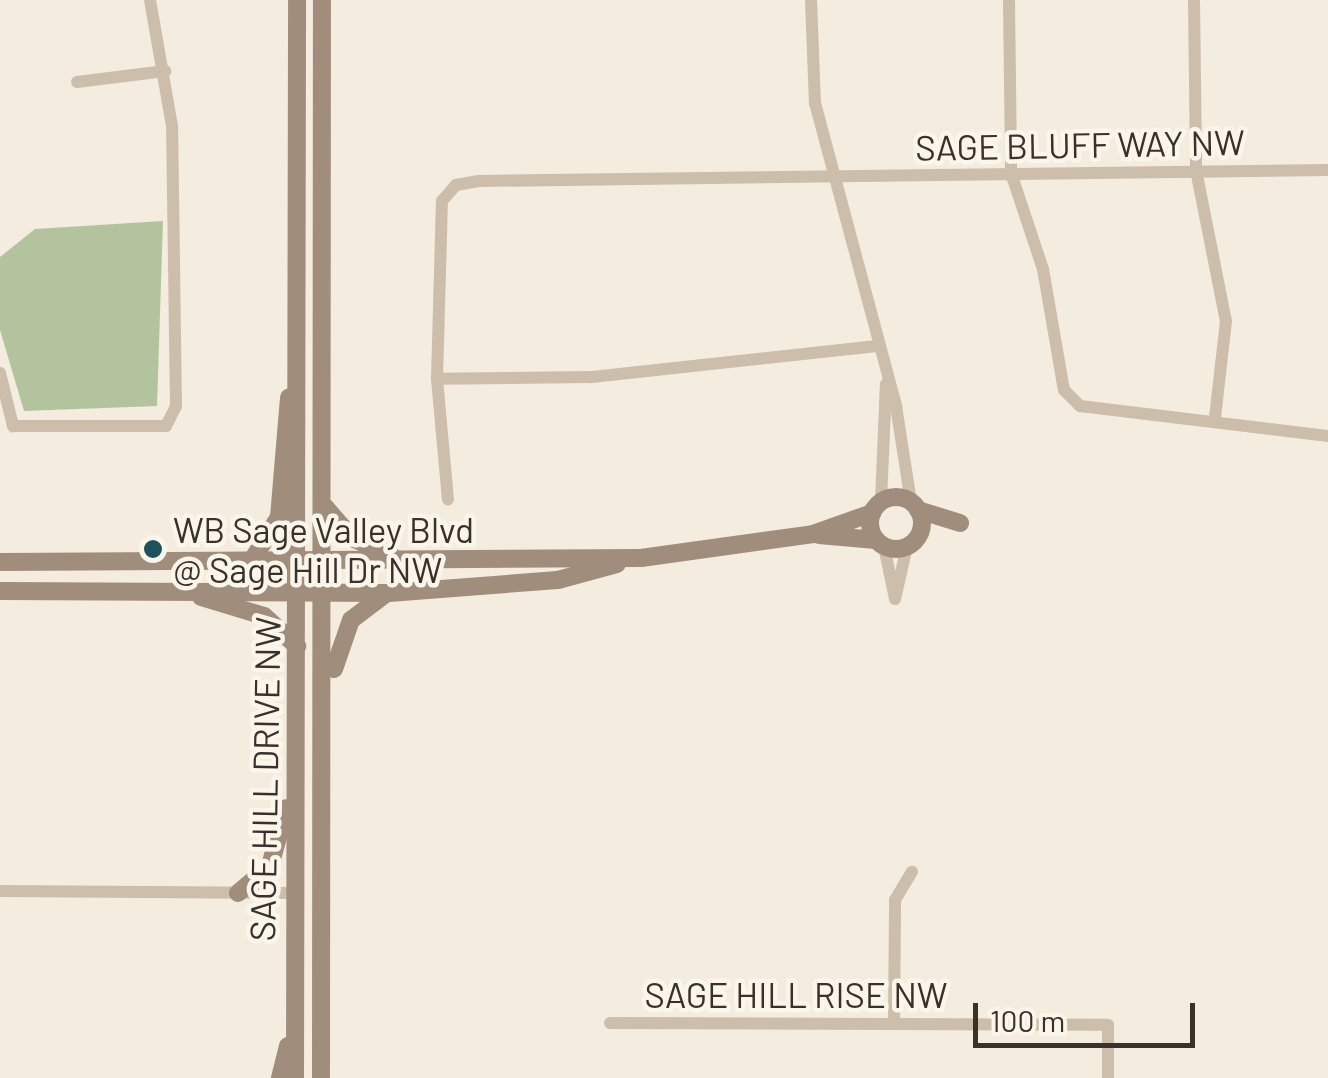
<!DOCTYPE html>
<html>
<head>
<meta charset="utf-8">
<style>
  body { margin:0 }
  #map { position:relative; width:1328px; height:1078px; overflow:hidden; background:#f3ecdf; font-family:Barlow,sans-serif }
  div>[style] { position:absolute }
  .green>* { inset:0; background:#b3c39e }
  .street>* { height:12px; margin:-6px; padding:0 6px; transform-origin:6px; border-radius:6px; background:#ccbeaa }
  .secondary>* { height:18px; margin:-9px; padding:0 9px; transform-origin:9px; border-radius:9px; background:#a08d7c }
  .secondary>.ring { margin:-9px; padding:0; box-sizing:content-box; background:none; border:18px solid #a08d7c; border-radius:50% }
  .dots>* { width:28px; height:28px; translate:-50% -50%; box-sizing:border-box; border:5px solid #fbf6ec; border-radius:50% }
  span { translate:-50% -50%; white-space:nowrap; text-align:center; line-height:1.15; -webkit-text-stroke:9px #fbf6ec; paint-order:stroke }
  .street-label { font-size:35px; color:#3a312a }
  .poi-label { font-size:35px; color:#3a312a }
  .left { translate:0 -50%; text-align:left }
  .scale { position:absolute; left:973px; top:1003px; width:222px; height:45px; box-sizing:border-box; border:5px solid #3a312a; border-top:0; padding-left:12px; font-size:30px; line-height:35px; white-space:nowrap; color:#3a312a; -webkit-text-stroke:8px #fbf6ec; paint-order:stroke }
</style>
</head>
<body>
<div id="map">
  <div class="green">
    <div style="clip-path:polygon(163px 221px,157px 406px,24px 411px,0 330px,0 257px,35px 229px)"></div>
  </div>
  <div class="street">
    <div style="left:811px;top:0;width:103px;rotate:87.8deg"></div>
    <div style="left:815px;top:103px;width:314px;rotate:75deg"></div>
    <div style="left:896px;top:406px;width:97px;rotate:81.1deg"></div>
    <div style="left:1009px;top:0;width:173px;rotate:89.3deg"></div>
    <div style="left:1011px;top:173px;width:101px;rotate:71.6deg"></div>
    <div style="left:1043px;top:269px;width:123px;rotate:80.2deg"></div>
    <div style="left:1064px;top:390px;width:23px;rotate:45deg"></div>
    <div style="left:1080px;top:406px;width:250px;rotate:6.9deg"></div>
    <div style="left:1194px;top:0;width:170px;rotate:89.3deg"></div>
    <div style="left:1196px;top:170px;width:154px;rotate:78.8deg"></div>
    <div style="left:1226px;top:321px;width:98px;rotate:96.5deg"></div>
    <div style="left:77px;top:82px;width:89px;rotate:-7.1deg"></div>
    <div style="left:877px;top:346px;width:289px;rotate:173.8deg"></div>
    <div style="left:590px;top:377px;width:153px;rotate:179.3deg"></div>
    <div style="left:437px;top:379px;width:178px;rotate:-88.4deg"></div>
    <div style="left:442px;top:201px;width:21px;rotate:-49deg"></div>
    <div style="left:456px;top:185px;width:23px;rotate:-10deg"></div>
    <div style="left:479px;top:181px;width:849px;rotate:-0.74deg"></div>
    <div style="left:0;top:373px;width:55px;rotate:76.2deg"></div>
    <div style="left:13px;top:426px;width:153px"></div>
    <div style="left:166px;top:426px;width:22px;rotate:-63deg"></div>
    <div style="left:176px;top:406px;width:280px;rotate:-90.8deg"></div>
    <div style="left:172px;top:126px;width:128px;rotate:-99.9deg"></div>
    <div style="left:437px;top:379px;width:121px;rotate:84.8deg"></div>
    <div style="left:881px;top:502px;width:118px;rotate:-87.6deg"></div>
    <div style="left:884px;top:546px;width:54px;rotate:78.3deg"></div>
    <div style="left:895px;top:599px;width:54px;rotate:-77.2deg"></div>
    <div style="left:0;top:891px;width:294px;rotate:0.4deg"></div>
    <div style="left:610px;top:1023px;width:498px;rotate:0.2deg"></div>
    <div style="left:1108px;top:1025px;width:53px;rotate:90deg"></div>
    <div style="left:894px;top:1024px;width:124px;rotate:-89.5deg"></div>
    <div style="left:895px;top:900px;width:33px;rotate:-59deg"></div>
  </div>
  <div class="secondary">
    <div class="ring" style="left:870px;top:497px;width:34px;height:34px"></div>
    <div style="left:325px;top:507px;width:41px;rotate:48.9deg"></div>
    <div style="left:352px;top:538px;width:43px;rotate:23.6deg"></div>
    <div style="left:918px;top:510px;width:44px;rotate:17.2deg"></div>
    <div style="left:819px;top:535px;width:57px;rotate:5deg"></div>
    <div style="left:0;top:562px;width:641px;rotate:-0.36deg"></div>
    <div style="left:641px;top:558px;width:174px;rotate:-7.9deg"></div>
    <div style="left:813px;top:534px;width:63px;rotate:-19.6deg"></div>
    <div style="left:251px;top:562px;width:53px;rotate:-58.1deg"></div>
    <div style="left:279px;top:517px;width:120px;rotate:-85.2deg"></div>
    <div style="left:0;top:591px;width:389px;rotate:0.3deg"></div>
    <div style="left:389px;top:593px;width:169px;rotate:-4.4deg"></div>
    <div style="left:558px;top:580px;width:61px;rotate:-15.2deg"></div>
    <div style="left:201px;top:597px;width:66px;rotate:16.8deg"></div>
    <div style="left:264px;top:616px;width:45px;rotate:42.3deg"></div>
    <div style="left:334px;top:669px;width:52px;rotate:-70.9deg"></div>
    <div style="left:351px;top:620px;width:41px;rotate:-37.1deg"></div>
    <div style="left:238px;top:893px;width:42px;rotate:-40.2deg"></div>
    <div style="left:270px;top:866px;width:60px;rotate:-74.6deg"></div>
    <div style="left:280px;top:1078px;width:33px;rotate:-76deg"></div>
    <div style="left:295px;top:1078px;width:1078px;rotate:-89.89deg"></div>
    <div style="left:321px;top:1078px;width:1078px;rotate:-89.95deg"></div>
  </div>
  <div class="dots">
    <div style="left:153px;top:549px;background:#1e515c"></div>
  </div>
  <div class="street-label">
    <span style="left:1080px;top:144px;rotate:-1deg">SAGE BLUFF WAY NW</span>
    <span style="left:264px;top:779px;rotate:-89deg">SAGE HILL DRIVE NW</span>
    <span style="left:796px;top:994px">SAGE HILL RISE NW</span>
  </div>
  <div class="poi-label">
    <span class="left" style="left:173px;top:549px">WB Sage Valley Blvd<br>@ Sage Hill Dr NW</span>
  </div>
  <div class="scale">100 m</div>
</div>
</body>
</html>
